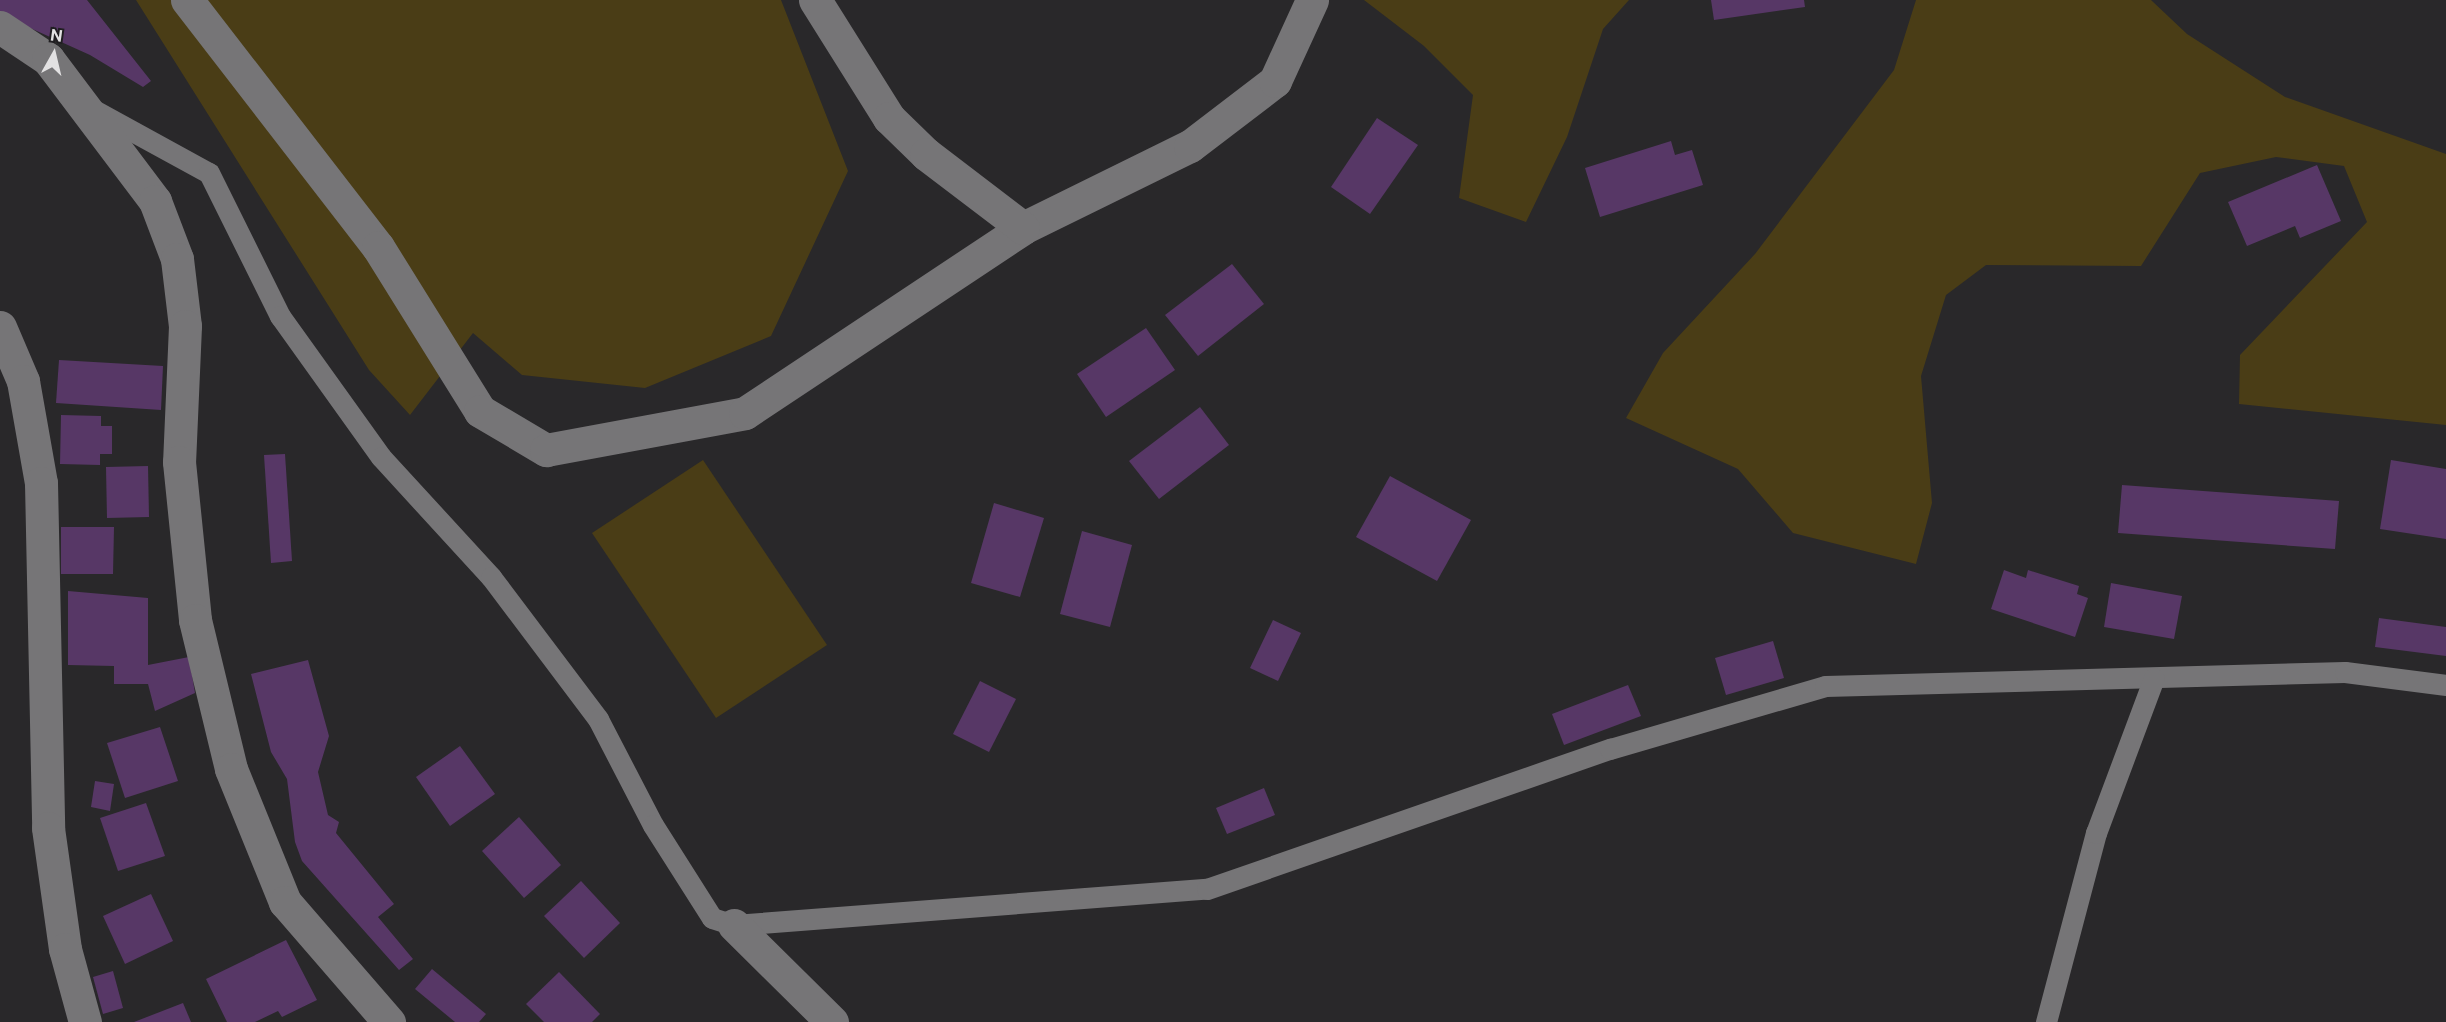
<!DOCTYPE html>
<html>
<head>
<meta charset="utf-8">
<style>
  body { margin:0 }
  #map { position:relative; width:2446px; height:1022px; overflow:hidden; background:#29282a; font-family:"Public Sans",sans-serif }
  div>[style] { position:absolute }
  .green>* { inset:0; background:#4a3d16 }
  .building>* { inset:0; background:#573766 }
  .service>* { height:21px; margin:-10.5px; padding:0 10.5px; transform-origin:10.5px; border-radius:10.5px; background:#767577 }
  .minor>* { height:33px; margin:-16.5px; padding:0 16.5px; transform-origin:16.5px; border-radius:16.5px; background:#767577 }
  .tertiary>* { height:33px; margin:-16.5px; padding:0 16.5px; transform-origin:16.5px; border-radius:16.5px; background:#767577 }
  span { translate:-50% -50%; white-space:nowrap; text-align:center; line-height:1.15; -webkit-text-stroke:4.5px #201e21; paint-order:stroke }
  .north { position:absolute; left:24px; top:24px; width:60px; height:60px; -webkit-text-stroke:4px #201e21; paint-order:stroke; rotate:8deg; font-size:16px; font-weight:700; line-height:24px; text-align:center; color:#e2e1e2 }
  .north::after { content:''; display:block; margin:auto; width:21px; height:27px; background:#e2e1e2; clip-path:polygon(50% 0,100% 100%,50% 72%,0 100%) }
</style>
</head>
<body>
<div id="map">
  <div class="green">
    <div style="clip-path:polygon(136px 0,781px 0,848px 171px,771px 336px,645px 388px,522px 375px,473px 333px,410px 415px,369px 370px)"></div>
    <div style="clip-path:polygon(1364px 0,1629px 0,1603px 29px,1567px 137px,1526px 222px,1459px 198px,1473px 95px,1424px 46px)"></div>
    <div style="clip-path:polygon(1916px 0,2151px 0,2187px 34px,2285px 97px,2446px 154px,2446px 425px,2239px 404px,2240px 355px,2367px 222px,2344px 166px,2276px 157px,2200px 173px,2141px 266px,1986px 265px,1946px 295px,1921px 376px,1932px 503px,1916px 564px,1793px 533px,1738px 469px,1626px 418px,1663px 353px,1755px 254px,1894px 70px)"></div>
    <div style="clip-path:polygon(703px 460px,827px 645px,716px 718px,592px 533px)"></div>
  </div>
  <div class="building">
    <div style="clip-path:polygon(0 0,87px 0,151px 81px,143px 87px,90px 55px,8px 18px,0 13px)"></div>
    <div style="clip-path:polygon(1711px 0,1804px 0,1805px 7px,1714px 20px)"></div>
    <div style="clip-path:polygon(1377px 118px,1418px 145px,1370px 214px,1331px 187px)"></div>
    <div style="clip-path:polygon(1671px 141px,1675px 155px,1692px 150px,1703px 185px,1600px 217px,1585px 168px)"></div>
    <div style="clip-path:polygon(2317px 165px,2341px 221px,2300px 238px,2295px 226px,2247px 246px,2228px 202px)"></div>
    <div style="clip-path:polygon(1232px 264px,1264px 304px,1198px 356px,1165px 315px)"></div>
    <div style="clip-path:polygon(1146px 328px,1175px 370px,1106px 417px,1077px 374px)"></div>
    <div style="clip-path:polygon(59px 360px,163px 366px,161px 410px,56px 403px)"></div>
    <div style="clip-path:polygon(1200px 407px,1229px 445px,1159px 499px,1129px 461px)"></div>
    <div style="clip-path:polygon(61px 415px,101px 416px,101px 426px,112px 426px,112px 454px,100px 454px,100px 465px,60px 464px)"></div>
    <div style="clip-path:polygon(285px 454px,292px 561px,271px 563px,264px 455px)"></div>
    <div style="clip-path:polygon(2391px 460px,2446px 469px,2446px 539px,2380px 529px)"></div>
    <div style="clip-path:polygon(148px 466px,149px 517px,107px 518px,106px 467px)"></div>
    <div style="clip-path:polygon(1390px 476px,1471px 520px,1437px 581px,1356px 537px)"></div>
    <div style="clip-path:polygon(2122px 485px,2339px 501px,2335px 549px,2118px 533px)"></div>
    <div style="clip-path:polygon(994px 503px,1044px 518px,1020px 597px,971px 583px)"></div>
    <div style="clip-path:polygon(61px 527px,114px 527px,113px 574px,61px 574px)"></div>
    <div style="clip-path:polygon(1082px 531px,1132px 545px,1110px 627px,1060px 614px)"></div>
    <div style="clip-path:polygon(2004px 570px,2026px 578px,2028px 570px,2079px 586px,2077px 594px,2088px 598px,2075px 637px,1991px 609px)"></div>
    <div style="clip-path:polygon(2111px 583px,2182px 596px,2174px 639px,2104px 627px)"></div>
    <div style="clip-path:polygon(68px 591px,148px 598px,148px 665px,189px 657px,195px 693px,155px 711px,148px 684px,114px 684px,114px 666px,68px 665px)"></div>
    <div style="clip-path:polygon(2379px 618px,2446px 627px,2446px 656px,2375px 647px)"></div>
    <div style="clip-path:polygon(1273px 620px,1301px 633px,1278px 681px,1250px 668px)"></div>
    <div style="clip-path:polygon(1773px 641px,1784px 678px,1726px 695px,1715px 658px)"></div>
    <div style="clip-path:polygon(308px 660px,329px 736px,318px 772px,328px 815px,339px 822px,336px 833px,394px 904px,378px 917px,413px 959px,399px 970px,302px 861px,295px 842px,287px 779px,271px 752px,251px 674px)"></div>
    <div style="clip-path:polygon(980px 681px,1016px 699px,989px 752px,953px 734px)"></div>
    <div style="clip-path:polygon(1628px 685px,1641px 716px,1564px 745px,1552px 714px)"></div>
    <div style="clip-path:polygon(160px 727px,178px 781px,125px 798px,107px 743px)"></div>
    <div style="clip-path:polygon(460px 746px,495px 794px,450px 826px,416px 777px)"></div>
    <div style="clip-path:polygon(95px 781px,114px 784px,110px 811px,91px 807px)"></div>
    <div style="clip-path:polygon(1264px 788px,1275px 815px,1227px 834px,1216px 808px)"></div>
    <div style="clip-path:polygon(146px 803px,165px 856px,118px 871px,100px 818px)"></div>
    <div style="clip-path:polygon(519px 817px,561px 865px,524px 898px,482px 851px)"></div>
    <div style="clip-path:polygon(581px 881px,620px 923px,584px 958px,544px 916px)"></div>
    <div style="clip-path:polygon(151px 894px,173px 941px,125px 964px,103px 916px)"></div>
    <div style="clip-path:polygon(286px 940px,317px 1000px,282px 1017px,278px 1011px,255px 1022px,227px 1022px,206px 979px)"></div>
    <div style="clip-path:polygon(432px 969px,486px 1014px,479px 1022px,455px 1022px,415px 989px)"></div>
    <div style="clip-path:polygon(113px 971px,123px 1008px,103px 1014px,93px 977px)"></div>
    <div style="clip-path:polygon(559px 972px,600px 1014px,592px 1022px,544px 1022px,526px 1004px)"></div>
    <div style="clip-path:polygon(183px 1003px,191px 1022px,134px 1022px)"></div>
  </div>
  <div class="service">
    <div style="left:92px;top:109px;width:133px;rotate:28.7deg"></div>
    <div style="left:209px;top:173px;width:160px;rotate:63.6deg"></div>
    <div style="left:280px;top:316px;width:173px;rotate:54.4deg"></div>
    <div style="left:381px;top:457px;width:163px;rotate:47.5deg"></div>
    <div style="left:491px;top:577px;width:178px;rotate:53deg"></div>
    <div style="left:598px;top:719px;width:119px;rotate:62.6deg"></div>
    <div style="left:653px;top:825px;width:110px;rotate:57.6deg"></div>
    <div style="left:712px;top:918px;width:23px;rotate:18deg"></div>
    <div style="left:734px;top:925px;width:474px;rotate:-4.4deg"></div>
    <div style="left:1207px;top:889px;width:427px;rotate:-19.2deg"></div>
    <div style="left:1610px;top:749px;width:224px;rotate:-16.3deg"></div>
    <div style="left:1825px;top:686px;width:520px;rotate:-1.54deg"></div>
    <div style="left:2345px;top:672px;width:102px;rotate:7.3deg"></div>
    <div style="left:2046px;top:1022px;width:196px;rotate:-75.2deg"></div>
    <div style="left:2096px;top:833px;width:165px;rotate:-69.5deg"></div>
  </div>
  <div class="minor">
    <div style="left:187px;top:0;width:312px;rotate:52.3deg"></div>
    <div style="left:378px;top:247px;width:193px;rotate:58.1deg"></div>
    <div style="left:480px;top:411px;width:77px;rotate:30.6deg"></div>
    <div style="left:546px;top:450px;width:202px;rotate:-10.5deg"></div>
    <div style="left:745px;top:413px;width:334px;rotate:-33.6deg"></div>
    <div style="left:1023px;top:228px;width:186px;rotate:-26.2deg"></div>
    <div style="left:1190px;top:146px;width:107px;rotate:-37.4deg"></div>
    <div style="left:1275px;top:81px;width:89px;rotate:-65.4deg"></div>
    <div style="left:815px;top:0;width:139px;rotate:57.9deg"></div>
    <div style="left:889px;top:118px;width:52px;rotate:44.2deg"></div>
    <div style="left:926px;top:154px;width:122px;rotate:37.3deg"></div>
    <div style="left:0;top:27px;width:58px;rotate:33.7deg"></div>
    <div style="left:48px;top:59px;width:178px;rotate:53deg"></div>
    <div style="left:155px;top:201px;width:62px;rotate:69.2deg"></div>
    <div style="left:177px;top:259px;width:67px;rotate:83.2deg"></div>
    <div style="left:185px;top:326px;width:136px;rotate:92.5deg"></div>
    <div style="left:179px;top:462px;width:159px;rotate:84.2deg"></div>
    <div style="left:195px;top:620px;width:153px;rotate:76.4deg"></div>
    <div style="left:231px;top:769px;width:144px;rotate:67.9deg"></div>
    <div style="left:285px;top:902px;width:159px;rotate:49.1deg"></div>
    <div style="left:734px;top:925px;width:138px;rotate:44.7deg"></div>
  </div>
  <div class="tertiary">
    <div style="left:0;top:327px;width:59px;rotate:66.9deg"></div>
    <div style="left:23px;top:381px;width:104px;rotate:80deg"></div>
    <div style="left:41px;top:483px;width:345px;rotate:88.8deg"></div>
    <div style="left:48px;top:828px;width:122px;rotate:82deg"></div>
    <div style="left:65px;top:949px;width:76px;rotate:74.7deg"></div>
  </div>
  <div class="north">N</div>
</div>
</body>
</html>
